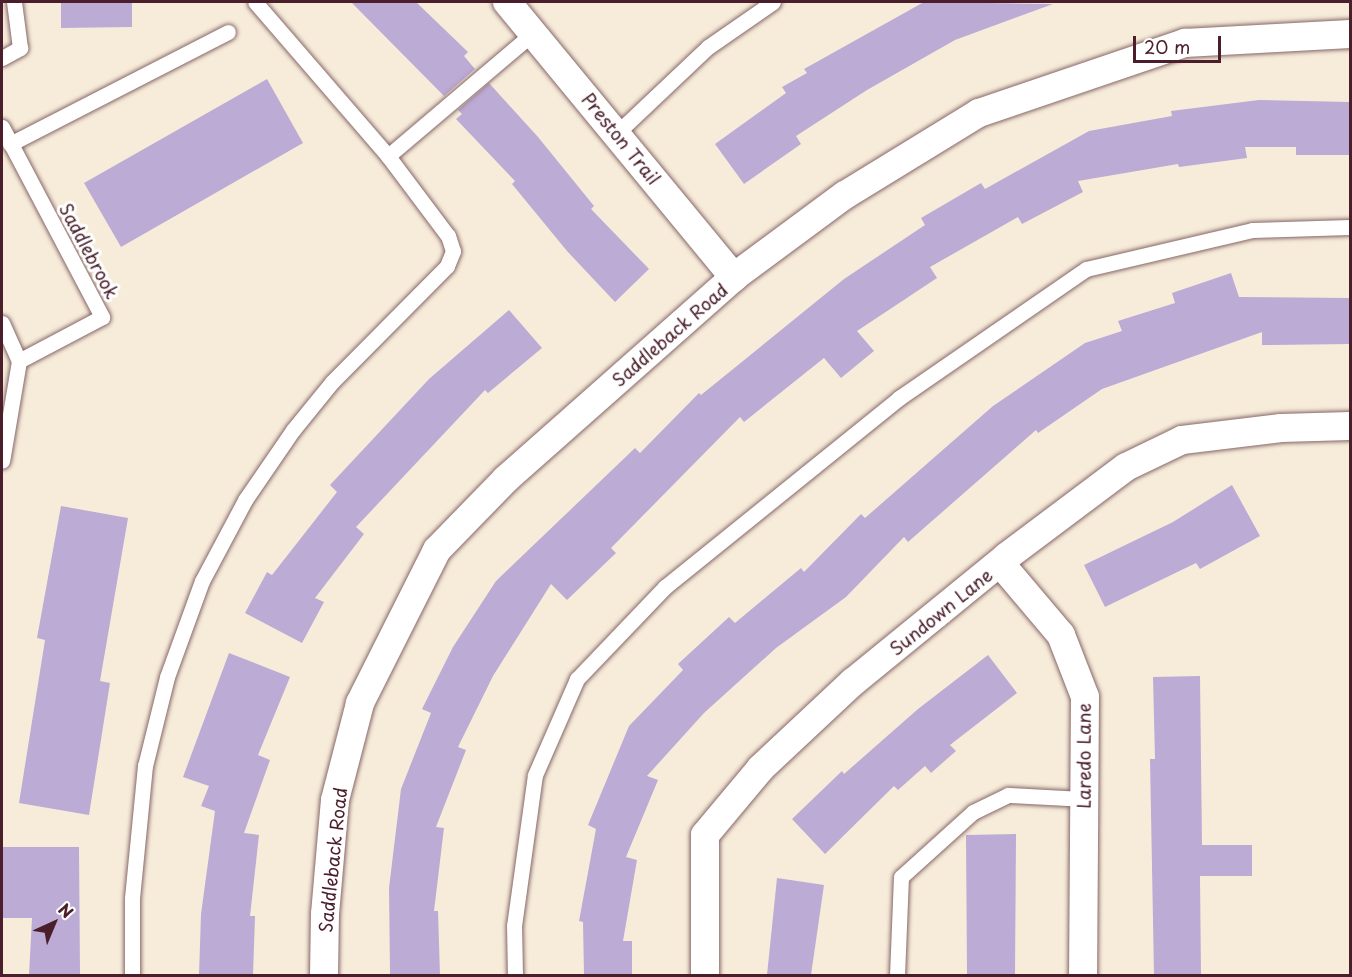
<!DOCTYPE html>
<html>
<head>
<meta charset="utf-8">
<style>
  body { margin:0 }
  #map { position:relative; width:1352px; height:977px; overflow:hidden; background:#f7ecda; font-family:"Playpen Sans",sans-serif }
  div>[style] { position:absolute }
  .building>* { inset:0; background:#bcabd5 }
  .roads { filter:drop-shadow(0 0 2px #876768) drop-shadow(0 0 2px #876768) }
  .lane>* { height:15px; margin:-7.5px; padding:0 7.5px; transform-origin:7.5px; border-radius:7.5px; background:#fff }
  .street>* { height:28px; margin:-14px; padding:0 14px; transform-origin:14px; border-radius:14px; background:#fff }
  span { translate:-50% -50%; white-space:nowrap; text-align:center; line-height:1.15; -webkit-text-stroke:6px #fff; paint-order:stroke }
  .street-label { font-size:18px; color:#4a1f2b }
  .frame { position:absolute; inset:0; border:3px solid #4a1f2b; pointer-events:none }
  .north { position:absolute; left:24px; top:893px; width:60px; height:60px; -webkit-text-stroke:4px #fff; paint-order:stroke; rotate:44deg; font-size:16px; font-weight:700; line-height:24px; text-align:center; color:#4a1f2b }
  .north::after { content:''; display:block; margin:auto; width:21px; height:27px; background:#4a1f2b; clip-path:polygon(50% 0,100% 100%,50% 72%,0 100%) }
  .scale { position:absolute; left:1133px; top:36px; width:88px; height:27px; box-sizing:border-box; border:3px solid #4a1f2b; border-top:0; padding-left:8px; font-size:18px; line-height:21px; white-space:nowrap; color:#4a1f2b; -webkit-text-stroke:4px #fff; paint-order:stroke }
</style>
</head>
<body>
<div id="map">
  <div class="building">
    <div style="clip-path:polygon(61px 2px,132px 2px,132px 27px,61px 28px)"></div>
    <div style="clip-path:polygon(351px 2px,416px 2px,468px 52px,464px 56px,475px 69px,444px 96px)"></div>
    <div style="clip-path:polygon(924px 2px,1053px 4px,955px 40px,867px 90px,796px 136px,801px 144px,744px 184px,715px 144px,786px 93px,782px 87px,807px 73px,804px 69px)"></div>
    <div style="clip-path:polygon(267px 79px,303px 143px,121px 247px,84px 183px)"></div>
    <div style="clip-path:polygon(489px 83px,538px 137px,594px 206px,591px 209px,649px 269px,615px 302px,567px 251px,512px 184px,515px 181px,456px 119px,462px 114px,458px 110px)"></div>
    <div style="clip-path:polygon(1259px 100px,1350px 102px,1350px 155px,1296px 155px,1296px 147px,1245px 147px,1247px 158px,1179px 167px,1178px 164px,1078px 181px,1083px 192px,1022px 224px,1018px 217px,930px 267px,937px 278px,857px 331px,874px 351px,841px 378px,824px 358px,744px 422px,740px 417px,611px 548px,616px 553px,567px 600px,551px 584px,493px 676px,458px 747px,466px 750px,436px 827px,444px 828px,434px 911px,438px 911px,440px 975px,390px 975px,389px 888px,401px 789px,431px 713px,422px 709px,453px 647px,496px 581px,635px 448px,640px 453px,699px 393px,701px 395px,844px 279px,925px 225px,921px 218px,981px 183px,985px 189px,1089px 131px,1172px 116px,1171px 111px)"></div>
    <div style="clip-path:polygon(1231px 273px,1239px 297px,1350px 298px,1350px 344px,1262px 345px,1262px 332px,1102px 389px,1038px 433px,1036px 430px,908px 542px,904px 537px,846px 597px,776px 648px,704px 713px,647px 776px,658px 780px,626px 857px,637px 860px,623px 941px,632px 941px,632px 975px,584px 975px,583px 922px,579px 921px,596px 829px,588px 825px,629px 726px,683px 670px,678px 664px,729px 617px,735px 623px,801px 568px,804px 572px,861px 514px,865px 518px,993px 406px,1085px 343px,1122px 331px,1118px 321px,1175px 303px,1172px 293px)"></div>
    <div style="clip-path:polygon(509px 310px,542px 348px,488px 393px,485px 390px,356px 527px,364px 534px,315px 598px,324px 602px,302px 643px,245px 613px,267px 572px,272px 575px,337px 492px,330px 485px,429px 379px)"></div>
    <div style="clip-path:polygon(1232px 485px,1260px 536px,1200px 569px,1196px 563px,1105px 607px,1084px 565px,1173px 522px)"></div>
    <div style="clip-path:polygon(61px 506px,128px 518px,100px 681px,110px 683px,89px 815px,19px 803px,45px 640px,37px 638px)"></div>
    <div style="clip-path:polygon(229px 653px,290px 677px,258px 755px,270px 760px,244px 833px,259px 835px,250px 916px,255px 916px,253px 975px,199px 975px,201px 914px,215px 811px,201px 806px,209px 786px,183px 777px)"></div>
    <div style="clip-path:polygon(988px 655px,1017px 693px,950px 745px,956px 751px,931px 773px,925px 766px,898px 790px,894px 786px,825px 854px,792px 819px,842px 771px,844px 774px,918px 709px)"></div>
    <div style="clip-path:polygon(1200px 676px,1202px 845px,1252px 845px,1252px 876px,1200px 876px,1201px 975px,1154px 975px,1150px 759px,1155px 759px,1153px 677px)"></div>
    <div style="clip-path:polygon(1016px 834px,1015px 975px,967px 975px,966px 835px)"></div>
    <div style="clip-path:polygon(2px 847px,79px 847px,80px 975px,29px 975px,32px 918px,2px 918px)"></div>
    <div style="clip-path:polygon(777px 878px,824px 885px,811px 975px,767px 975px)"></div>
  </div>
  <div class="roads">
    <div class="lane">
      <div style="left:2px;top:58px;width:21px;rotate:-29deg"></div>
      <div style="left:20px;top:48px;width:46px;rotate:-97.4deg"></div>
      <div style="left:2px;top:127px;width:215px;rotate:62.2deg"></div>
      <div style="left:102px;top:317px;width:94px;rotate:152.1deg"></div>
      <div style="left:19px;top:361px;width:101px;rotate:99.6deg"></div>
      <div style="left:617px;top:133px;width:125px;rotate:-43.4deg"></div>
      <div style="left:708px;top:47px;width:79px;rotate:-34.7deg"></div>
      <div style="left:10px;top:144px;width:245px;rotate:-27.2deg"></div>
      <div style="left:388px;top:156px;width:190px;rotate:-40.3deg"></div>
      <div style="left:2px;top:323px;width:42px;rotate:65.9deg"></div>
      <div style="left:132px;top:976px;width:78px;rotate:-90deg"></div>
      <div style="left:132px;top:898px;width:133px;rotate:-84.4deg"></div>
      <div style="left:145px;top:766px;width:92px;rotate:-76.1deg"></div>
      <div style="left:167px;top:677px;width:102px;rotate:-70deg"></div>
      <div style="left:202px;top:581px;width:92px;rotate:-62deg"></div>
      <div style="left:245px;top:500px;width:85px;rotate:-55.6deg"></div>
      <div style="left:293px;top:430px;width:62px;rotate:-50.9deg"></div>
      <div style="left:332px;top:382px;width:163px;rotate:-45.2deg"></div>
      <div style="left:447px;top:266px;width:16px;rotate:-68deg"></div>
      <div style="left:453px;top:251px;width:16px;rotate:-108deg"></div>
      <div style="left:448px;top:236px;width:100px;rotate:-126.9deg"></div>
      <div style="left:388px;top:156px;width:203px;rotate:-130.8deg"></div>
      <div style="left:515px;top:976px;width:50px;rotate:-91.1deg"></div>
      <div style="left:514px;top:926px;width:152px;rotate:-82.1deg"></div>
      <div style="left:535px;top:775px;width:105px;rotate:-66.4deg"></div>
      <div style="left:577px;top:679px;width:127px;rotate:-46.3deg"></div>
      <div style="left:665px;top:587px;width:301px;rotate:-38.9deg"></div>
      <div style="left:899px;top:398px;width:227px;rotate:-34.6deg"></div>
      <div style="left:1086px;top:269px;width:171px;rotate:-13.2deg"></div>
      <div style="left:1252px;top:230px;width:98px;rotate:-1.8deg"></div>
      <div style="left:897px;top:976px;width:99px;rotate:-87.7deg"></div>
      <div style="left:901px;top:877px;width:97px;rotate:-42.1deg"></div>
      <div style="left:973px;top:812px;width:39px;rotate:-26deg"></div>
      <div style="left:1008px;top:795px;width:76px;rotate:3deg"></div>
    </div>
    <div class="street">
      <div style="left:507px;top:2px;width:357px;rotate:50.5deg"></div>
      <div style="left:1001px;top:564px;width:93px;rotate:49.8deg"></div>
      <div style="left:1061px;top:635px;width:66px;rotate:68.8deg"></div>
      <div style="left:1085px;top:697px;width:279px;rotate:90.4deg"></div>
      <div style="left:324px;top:976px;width:62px;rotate:-89.1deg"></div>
      <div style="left:325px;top:914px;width:114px;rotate:-85deg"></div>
      <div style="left:335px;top:800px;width:100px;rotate:-75.5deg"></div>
      <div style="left:360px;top:703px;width:171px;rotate:-63.3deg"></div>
      <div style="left:437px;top:550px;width:99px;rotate:-45.8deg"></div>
      <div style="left:506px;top:479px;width:305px;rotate:-41.5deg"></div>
      <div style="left:734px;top:277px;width:138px;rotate:-36.5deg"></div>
      <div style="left:845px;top:195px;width:157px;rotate:-31.5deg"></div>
      <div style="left:979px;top:113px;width:218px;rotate:-18.8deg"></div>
      <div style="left:1185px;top:43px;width:165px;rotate:-3.1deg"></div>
      <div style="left:705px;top:976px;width:141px;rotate:-90deg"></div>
      <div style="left:705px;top:835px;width:87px;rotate:-50.1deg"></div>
      <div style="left:761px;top:768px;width:126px;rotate:-43.1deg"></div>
      <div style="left:853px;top:682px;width:198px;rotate:-39.2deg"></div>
      <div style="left:1006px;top:557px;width:150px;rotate:-36.9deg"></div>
      <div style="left:1126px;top:467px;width:62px;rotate:-25.7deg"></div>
      <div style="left:1182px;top:440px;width:100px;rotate:-6.9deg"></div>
      <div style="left:1281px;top:428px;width:69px;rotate:-1.7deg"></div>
    </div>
  </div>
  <div class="street-label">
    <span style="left:621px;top:139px;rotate:51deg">Preston Trail</span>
    <span style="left:89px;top:251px;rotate:62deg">Saddlebrook</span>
    <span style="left:670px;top:335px;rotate:-41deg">Saddleback Road</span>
    <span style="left:941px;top:612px;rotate:-39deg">Sundown Lane</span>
    <span style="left:1084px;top:756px;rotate:-90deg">Laredo Lane</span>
    <span style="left:333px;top:860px;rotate:-84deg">Saddleback Road</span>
  </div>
  <div class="frame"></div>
  <div class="north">N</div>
  <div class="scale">20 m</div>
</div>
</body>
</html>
